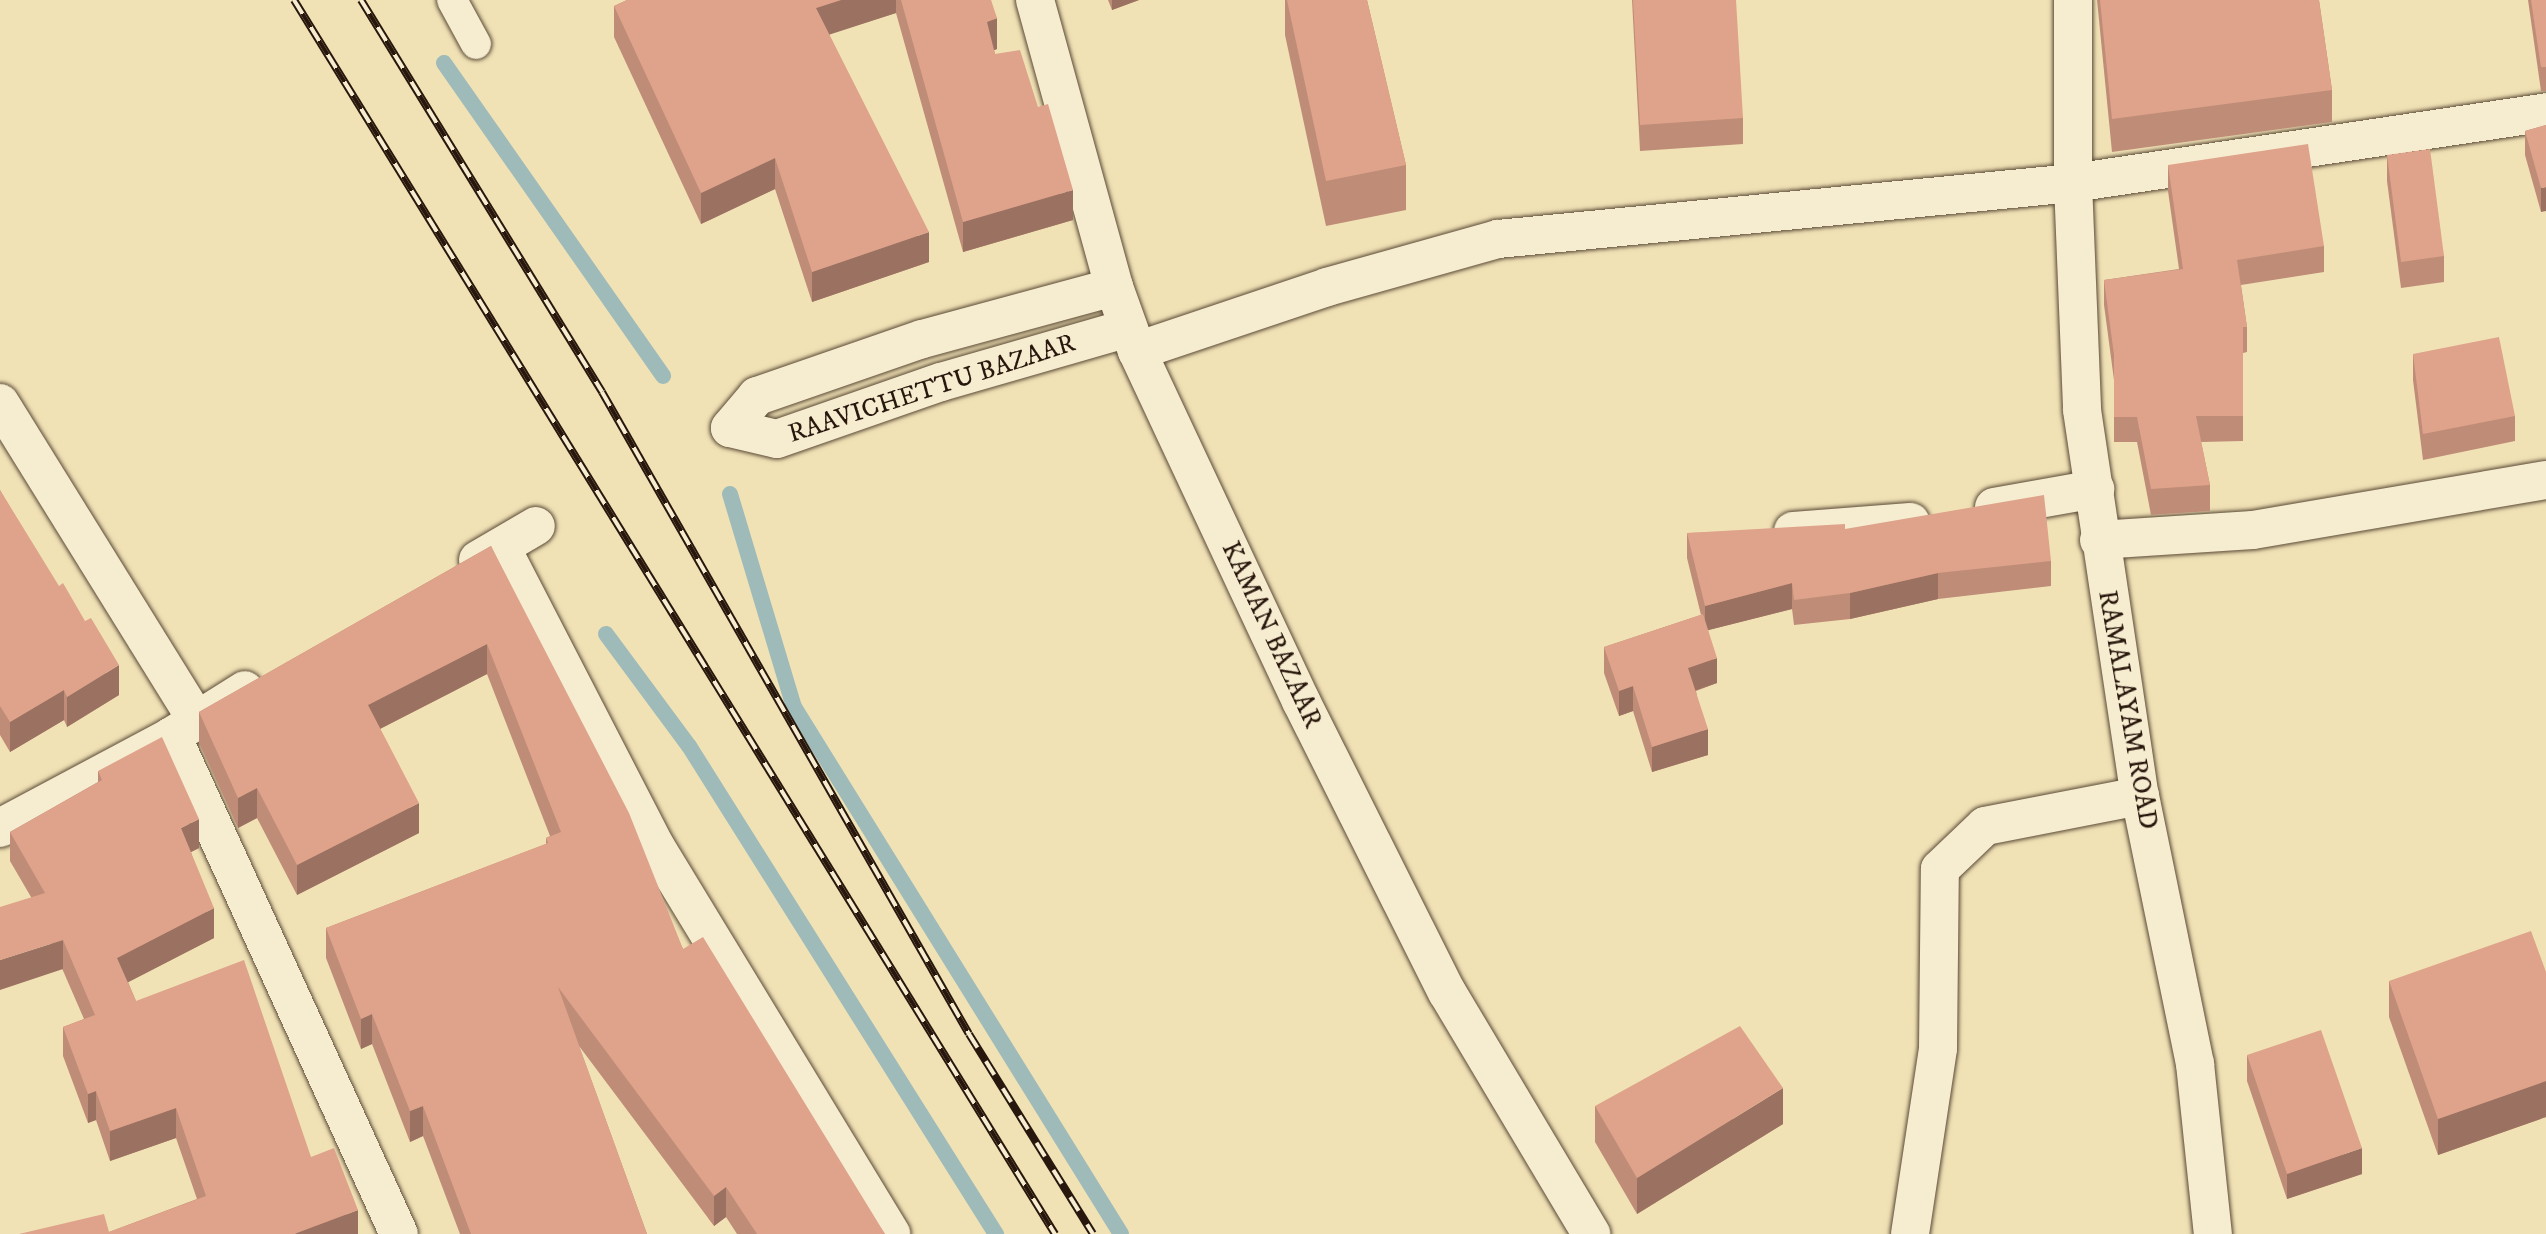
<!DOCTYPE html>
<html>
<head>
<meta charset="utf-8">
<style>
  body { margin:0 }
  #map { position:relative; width:2546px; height:1234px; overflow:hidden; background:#f1e2b6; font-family:"IM FELL DW Pica",serif }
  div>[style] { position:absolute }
  .stream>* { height:16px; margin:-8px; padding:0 8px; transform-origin:8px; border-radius:8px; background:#9fbbb9 }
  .roads { filter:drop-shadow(0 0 2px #5a4a36) drop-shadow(0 0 2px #5a4a36) }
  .service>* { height:30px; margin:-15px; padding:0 15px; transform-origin:15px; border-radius:15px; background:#f6ecd0 }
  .minor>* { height:38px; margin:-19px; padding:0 19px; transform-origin:19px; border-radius:19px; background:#f6ecd0 }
  .tertiary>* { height:38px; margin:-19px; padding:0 19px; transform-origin:19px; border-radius:19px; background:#f6ecd0 }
  .rail>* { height:8px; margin-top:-4px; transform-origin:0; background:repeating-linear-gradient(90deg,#f6ecd0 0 16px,#28170c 0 32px); box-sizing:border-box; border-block:2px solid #28170c }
  .wall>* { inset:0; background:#bf8c77 }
  .shaded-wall>* { inset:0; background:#9b7261 }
  .building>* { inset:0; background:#dea38a }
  span { translate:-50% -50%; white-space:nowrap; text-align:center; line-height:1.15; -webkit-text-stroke:7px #f6ecd0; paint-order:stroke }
  .street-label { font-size:26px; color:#28170c }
</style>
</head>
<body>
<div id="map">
  <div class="stream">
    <div style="left:444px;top:63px;width:382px;rotate:55deg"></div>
    <div style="left:730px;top:494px;width:222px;rotate:73.3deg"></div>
    <div style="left:794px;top:707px;width:620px;rotate:58.18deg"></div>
    <div style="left:606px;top:634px;width:139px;rotate:53.5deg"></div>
    <div style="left:689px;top:746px;width:577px;rotate:57.83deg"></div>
  </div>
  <div class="roads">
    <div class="service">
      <div style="left:452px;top:0;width:50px;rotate:61.4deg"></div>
    </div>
    <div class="minor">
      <div style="left:1035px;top:0;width:298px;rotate:74.6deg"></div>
      <div style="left:1114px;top:287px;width:68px;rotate:70.2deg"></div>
      <div style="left:1137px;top:351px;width:387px;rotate:64.9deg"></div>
      <div style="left:1301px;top:701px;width:326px;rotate:63.4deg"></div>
      <div style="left:1447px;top:992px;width:282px;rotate:59.2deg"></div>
      <div style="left:1114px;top:287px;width:199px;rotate:164.8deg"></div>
      <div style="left:922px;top:339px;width:175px;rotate:160.9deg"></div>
      <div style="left:757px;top:396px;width:42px;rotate:130.2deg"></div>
      <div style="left:730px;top:428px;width:48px;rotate:13.2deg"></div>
      <div style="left:777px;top:439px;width:174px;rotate:-19.2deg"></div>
      <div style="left:941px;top:382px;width:195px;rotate:-16.1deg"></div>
      <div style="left:1137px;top:351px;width:200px;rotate:-18.6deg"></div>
      <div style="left:1327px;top:287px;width:178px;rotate:-15.7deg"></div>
      <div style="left:1498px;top:239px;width:578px;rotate:-5.56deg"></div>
      <div style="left:2073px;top:183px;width:478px;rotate:-8.5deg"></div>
      <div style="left:0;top:403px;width:370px;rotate:58.2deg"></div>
      <div style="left:1994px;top:507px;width:103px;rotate:-10.1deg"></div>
      <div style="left:1793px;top:531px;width:118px;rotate:-4.4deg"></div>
      <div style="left:2099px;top:540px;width:154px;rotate:-3.7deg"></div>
      <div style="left:2253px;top:530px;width:297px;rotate:-9.7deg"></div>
      <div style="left:501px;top:547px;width:338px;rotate:62.7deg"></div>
      <div style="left:656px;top:847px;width:453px;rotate:58.7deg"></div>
      <div style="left:478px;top:560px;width:67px;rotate:-30.4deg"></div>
      <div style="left:172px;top:736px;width:547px;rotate:65.5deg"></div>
      <div style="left:0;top:828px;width:195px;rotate:-28.1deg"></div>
      <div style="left:172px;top:736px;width:86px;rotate:-32.2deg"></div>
      <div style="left:1910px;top:1234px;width:188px;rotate:-81.4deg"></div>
      <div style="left:1938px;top:1048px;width:179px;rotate:-89.4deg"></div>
      <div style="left:1940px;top:869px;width:62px;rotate:-43.7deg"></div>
      <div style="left:1985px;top:826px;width:158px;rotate:-11deg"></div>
    </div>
    <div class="tertiary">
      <div style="left:2073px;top:0;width:183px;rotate:90deg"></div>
      <div style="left:2073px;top:183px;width:227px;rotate:87.7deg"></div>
      <div style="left:2082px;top:410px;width:390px;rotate:81.5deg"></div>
      <div style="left:2140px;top:796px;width:274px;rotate:78.4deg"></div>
      <div style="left:2195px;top:1064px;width:171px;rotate:84deg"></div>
    </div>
  </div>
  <div class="rail">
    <div style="left:294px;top:0;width:1450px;rotate:58.34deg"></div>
    <div style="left:361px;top:0;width:460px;rotate:58.4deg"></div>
    <div style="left:602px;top:392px;width:739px;rotate:60.25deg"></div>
    <div style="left:969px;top:1034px;width:235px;rotate:58.2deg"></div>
  </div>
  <div class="wall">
    <div style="clip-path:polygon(627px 0,991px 0,997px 49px,994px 50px,995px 54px,1073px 220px,963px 252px,896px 13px,829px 34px,929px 262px,812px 302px,775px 189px,701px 224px,614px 37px,614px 6px)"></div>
    <div style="clip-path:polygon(1108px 0,1139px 0,1112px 10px)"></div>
    <div style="clip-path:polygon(1285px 0,1367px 0,1406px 165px,1406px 210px,1326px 226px,1285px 35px)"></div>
    <div style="clip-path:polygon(1632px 0,1690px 0,1743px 118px,1743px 144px,1640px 151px)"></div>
    <div style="clip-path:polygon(2097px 0,2319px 0,2332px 90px,2332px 122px,2112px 152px)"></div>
    <div style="clip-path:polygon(2528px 0,2546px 0,2546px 91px,2541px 91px)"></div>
    <div style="clip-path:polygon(2546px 125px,2541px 212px,2525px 155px,2525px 131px)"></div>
    <div style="clip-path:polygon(2387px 155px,2444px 256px,2444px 282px,2401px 288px,2387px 181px)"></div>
    <div style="clip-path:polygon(2168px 165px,2324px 246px,2324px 272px,2241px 285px,2247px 327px,2247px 352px,2243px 353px,2243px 441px,2201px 442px,2210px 485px,2210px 511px,2151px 515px,2137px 442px,2114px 442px,2114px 380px,2104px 305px,2104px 280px,2179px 269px,2168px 191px)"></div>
    <div style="clip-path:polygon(2413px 354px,2515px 416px,2515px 441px,2423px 460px,2413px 380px)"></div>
    <div style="clip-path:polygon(0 490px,119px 695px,67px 727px,64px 720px,10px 752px,0 735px)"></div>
    <div style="clip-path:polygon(1845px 529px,2051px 561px,2051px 586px,1938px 599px,1850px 619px,1794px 625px,1792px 609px,1708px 630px,1717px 683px,1696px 691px,1708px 755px,1652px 772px,1633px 711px,1619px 716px,1604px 673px,1604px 647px,1701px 615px,1687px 558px,1687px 533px)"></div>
    <div style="clip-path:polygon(491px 546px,683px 949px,885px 1234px,737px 1234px,726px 1217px,714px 1226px,579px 1046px,647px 1234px,460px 1234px,423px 1136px,410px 1142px,372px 1044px,361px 1049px,326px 958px,326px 928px,546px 844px,546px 838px,550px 836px,487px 674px,380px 729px,419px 833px,297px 895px,257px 818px,238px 828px,199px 743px,199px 712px)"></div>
    <div style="clip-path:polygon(98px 771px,199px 848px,191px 852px,214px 938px,128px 982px,136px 1001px,311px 1157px,358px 1234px,109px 1232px,197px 1199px,176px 1138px,110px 1161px,96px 1120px,88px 1123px,63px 1056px,63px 1027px,84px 1019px,31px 897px,10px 861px,10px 832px,98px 782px)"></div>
    <div style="clip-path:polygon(2546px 972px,2546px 1117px,2438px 1155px,2389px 1017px,2389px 981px)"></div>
    <div style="clip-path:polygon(2247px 1055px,2362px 1174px,2287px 1199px,2247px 1081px)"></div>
    <div style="clip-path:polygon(1595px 1106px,1783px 1124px,1637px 1214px,1595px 1142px)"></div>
  </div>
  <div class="shaded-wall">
    <div style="clip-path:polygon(841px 0,896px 0,896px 13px,816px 39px,816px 8px)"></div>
    <div style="clip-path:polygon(1112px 0,1139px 0,1112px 10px)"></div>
    <div style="clip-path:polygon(997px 18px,997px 49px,987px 53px,987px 22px)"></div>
    <div style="clip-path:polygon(775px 158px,775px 189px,701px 224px,701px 193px)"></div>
    <div style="clip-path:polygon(2546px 187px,2546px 211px,2541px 212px,2541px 188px)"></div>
    <div style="clip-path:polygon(1073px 190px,1073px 220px,963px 252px,963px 222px)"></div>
    <div style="clip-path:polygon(929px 232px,929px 262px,812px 302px,812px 272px)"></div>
    <div style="clip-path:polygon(1938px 573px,1938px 599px,1850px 619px,1850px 593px)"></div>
    <div style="clip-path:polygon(1792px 583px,1792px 609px,1705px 631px,1705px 606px)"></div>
    <div style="clip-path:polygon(487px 644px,487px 674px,368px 735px,368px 705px)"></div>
    <div style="clip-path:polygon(1717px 658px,1717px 683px,1688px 693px,1688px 668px)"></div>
    <div style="clip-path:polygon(119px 665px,119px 695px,67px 727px,67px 697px)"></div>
    <div style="clip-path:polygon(1633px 686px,1633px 711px,1619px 716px,1619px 691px)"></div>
    <div style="clip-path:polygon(64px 690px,64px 720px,10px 752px,10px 722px)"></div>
    <div style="clip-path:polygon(1708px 729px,1708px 755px,1652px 772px,1652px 747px)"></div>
    <div style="clip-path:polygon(257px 788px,257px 818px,238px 828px,238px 798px)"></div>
    <div style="clip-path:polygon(419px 803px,419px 833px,297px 895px,297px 865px)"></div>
    <div style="clip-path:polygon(199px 819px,199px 848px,181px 857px,181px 828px)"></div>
    <div style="clip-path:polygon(214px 908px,214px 938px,117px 988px,117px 958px)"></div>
    <div style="clip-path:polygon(63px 940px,63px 969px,0 990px,0 960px)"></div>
    <div style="clip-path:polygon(372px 1014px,372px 1044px,361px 1049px,361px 1019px)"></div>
    <div style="clip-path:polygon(2546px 1081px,2546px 1117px,2438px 1155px,2438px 1119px)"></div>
    <div style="clip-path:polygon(1783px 1088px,1783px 1124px,1637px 1214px,1637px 1178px)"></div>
    <div style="clip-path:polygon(96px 1091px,96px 1120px,88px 1123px,88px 1094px)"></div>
    <div style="clip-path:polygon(423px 1106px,423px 1136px,410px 1142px,410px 1111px)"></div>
    <div style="clip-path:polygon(176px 1108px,176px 1138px,110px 1161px,110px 1131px)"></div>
    <div style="clip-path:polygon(2362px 1148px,2362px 1174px,2287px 1199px,2287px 1174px)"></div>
    <div style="clip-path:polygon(726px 1187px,726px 1217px,714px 1226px,714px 1196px)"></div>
    <div style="clip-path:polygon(358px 1210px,358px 1234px,294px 1234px)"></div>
  </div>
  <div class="building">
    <div style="clip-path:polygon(627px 0,841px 0,816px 8px,929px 232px,812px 272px,775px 158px,701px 193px,614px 6px)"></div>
    <div style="clip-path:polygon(901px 0,991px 0,997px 18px,987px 22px,995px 54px,1020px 50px,1038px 107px,1048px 104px,1073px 190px,963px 222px)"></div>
    <div style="clip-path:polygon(1287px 0,1367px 0,1406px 165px,1326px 181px)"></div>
    <div style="clip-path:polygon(1633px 0,1736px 0,1743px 118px,1640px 125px)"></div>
    <div style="clip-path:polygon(2100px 0,2319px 0,2332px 90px,2112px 119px)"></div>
    <div style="clip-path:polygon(2531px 0,2546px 0,2546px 67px,2541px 67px)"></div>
    <div style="clip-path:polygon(2546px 125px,2546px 187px,2541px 188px,2525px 131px)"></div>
    <div style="clip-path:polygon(2308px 144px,2324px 246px,2237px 260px,2247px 327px,2243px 327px,2243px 416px,2196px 416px,2210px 485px,2151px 489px,2137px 417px,2114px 417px,2114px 355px,2104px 280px,2183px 269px,2168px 165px)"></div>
    <div style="clip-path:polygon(2430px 149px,2444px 256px,2401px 262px,2387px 155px)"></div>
    <div style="clip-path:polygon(2499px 337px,2515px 416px,2423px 434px,2413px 354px)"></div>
    <div style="clip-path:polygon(0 490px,59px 586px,63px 583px,85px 621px,91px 618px,119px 665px,67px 697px,64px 690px,10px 722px,0 706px)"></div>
    <div style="clip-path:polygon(2044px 495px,2051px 561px,1938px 573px,1850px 593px,1794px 600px,1792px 583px,1705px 606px,1687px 533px,1845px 524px,1845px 529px)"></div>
    <div style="clip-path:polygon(491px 546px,629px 813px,683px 949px,703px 937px,885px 1234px,757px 1234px,726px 1187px,714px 1196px,558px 987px,647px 1234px,471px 1234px,423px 1106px,410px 1111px,372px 1014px,361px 1019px,326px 928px,548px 843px,546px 838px,561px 832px,487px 644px,368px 705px,419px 803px,297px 865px,257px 788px,238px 798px,199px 712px)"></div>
    <div style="clip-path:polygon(1703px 614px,1717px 658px,1688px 668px,1708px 729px,1652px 747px,1633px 686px,1619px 691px,1604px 647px)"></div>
    <div style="clip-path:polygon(162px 737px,199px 819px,181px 828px,214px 908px,117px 958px,136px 1001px,244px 960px,311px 1157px,334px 1148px,358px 1210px,294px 1234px,19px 1234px,104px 1214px,109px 1232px,206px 1196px,176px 1108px,110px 1131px,96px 1091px,88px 1094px,63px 1027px,95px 1015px,63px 940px,0 960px,0 907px,45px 893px,10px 832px,102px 780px,98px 771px)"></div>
    <div style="clip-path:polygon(2531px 931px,2546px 972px,2546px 1081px,2438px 1119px,2389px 981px)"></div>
    <div style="clip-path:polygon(1740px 1026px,1783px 1088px,1637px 1178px,1595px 1106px)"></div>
    <div style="clip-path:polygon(2321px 1030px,2362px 1148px,2287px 1174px,2247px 1055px)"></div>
  </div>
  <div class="street-label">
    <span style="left:932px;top:389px;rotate:-18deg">RAAVICHETTU BAZAAR</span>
    <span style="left:1271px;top:635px;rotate:65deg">KAMAN BAZAAR</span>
    <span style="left:2127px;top:710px;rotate:80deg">RAMALAYAM ROAD</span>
  </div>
</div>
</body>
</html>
